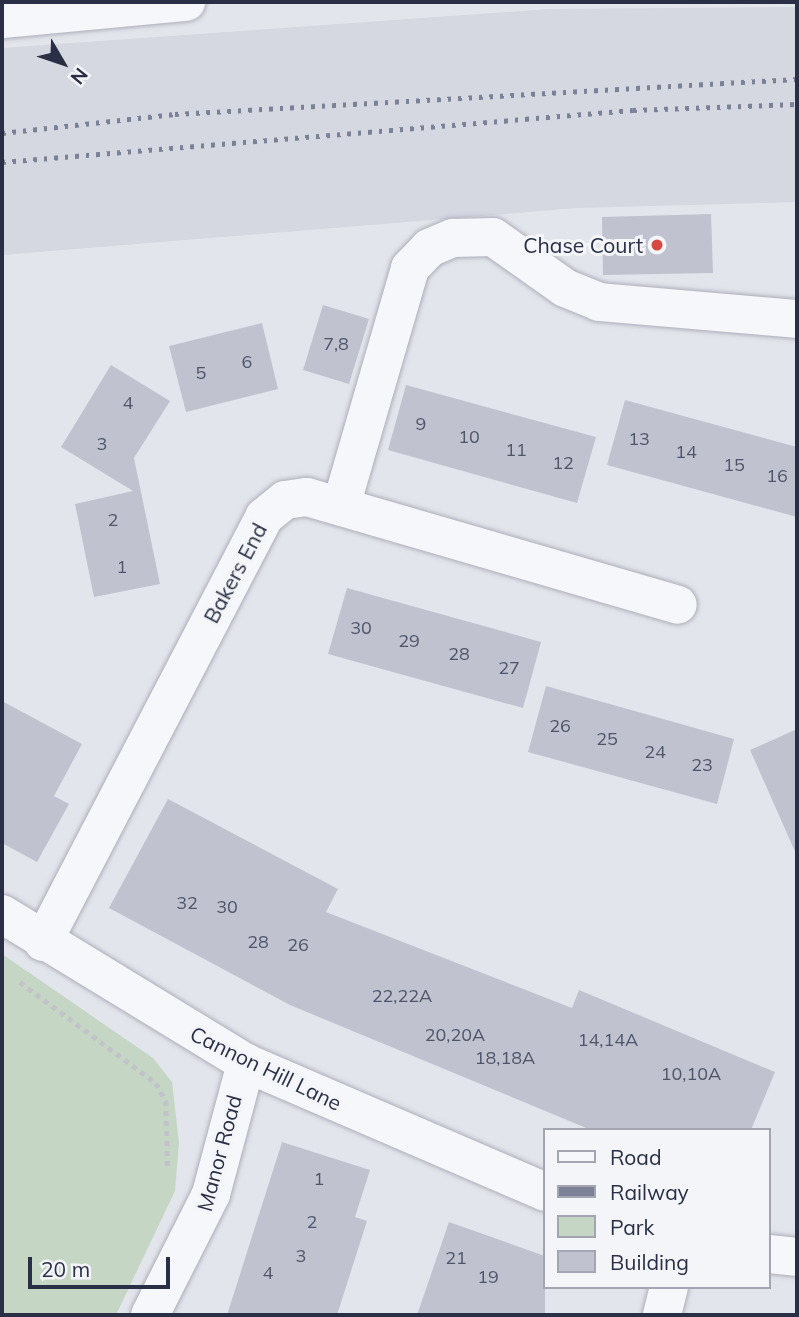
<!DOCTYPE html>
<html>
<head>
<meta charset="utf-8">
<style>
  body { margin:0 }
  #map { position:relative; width:799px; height:1317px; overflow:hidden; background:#e3e5ec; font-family:Mulish,sans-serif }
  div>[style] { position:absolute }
  .built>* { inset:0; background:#d5d7e1 }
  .green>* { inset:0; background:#c5d6c4 }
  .building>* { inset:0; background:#c0c3cf }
  .path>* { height:4.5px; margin-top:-2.25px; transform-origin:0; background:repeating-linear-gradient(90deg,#c1c3cb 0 5px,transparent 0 10px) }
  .roads { filter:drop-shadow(0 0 2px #acaeba) drop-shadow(0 0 2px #acaeba) }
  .minor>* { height:38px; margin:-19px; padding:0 19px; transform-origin:19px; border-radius:19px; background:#f6f7fa }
  .rail>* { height:5px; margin-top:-2.5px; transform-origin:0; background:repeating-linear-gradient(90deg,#7c8197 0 3.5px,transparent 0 10.5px) }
  .dots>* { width:19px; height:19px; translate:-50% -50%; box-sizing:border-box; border:4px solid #f3f5f9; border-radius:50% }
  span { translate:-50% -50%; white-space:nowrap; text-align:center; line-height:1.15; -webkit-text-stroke:6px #f3f5f9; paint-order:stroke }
  .number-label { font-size:18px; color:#505468 }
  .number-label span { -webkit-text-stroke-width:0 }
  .poi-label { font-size:21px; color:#2a2f45 }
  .right { translate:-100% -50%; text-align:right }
  .street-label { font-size:21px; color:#2a2f45 }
  .frame { position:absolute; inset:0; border:4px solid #2a2f45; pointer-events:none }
  .legend { position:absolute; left:543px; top:1128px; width:228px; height:161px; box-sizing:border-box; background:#f3f5f9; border:2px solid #a3a6b1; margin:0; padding:9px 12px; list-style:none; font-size:21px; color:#2a2f45 }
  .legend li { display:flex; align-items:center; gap:14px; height:35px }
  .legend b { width:35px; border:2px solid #a3a6b1 }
  .north { position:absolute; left:28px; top:28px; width:70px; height:70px; -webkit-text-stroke:5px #f3f5f9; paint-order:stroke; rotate:129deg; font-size:19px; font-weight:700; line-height:28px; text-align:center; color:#2a2f45 }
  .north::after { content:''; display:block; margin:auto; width:24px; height:32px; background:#2a2f45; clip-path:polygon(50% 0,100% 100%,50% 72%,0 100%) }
  .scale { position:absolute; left:28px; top:1257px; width:142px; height:32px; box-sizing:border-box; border:4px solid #2a2f45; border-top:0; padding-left:9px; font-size:21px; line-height:24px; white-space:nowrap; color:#2a2f45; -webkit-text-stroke:5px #f3f5f9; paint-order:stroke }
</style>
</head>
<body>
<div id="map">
  <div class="built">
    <div style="clip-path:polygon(797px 7px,797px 202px,577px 208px,2px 255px,2px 48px,550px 9px)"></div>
  </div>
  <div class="green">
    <div style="clip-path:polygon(2px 954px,153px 1058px,172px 1082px,179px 1143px,175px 1191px,116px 1315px,2px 1315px)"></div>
  </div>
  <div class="building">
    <div style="clip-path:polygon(711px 214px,713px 273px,603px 275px,602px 217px)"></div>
    <div style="clip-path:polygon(323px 305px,369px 319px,349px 384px,303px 370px)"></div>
    <div style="clip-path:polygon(262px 323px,278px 389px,186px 412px,169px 346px)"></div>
    <div style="clip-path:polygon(111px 365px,170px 401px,134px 458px,160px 584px,94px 597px,75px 504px,133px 491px,61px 447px)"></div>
    <div style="clip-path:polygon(406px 385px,596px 437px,577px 503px,388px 450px)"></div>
    <div style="clip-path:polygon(625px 400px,797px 447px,797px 517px,607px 465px)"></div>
    <div style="clip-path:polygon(347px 588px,541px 642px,523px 708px,328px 654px)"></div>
    <div style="clip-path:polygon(546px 686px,734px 739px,717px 804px,528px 752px)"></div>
    <div style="clip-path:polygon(2px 701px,82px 744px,54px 796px,69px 804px,37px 862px,2px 843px)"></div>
    <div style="clip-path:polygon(797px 729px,797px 856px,750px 750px)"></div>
    <div style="clip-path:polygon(168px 799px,338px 889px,326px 912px,572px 1008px,579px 990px,775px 1072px,751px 1130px,591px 1130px,290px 1005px,109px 908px)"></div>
    <div style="clip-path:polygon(282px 1142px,370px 1170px,355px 1217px,367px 1221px,337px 1315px,227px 1315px)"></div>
    <div style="clip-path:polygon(449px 1222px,545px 1256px,545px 1315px,417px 1315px)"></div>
  </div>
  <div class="path">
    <div style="left:20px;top:982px;width:169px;rotate:36.6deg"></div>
    <div style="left:156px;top:1083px;width:21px;rotate:61deg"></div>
    <div style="left:166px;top:1101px;width:70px;rotate:88.4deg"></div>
  </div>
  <div class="roads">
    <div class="minor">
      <div style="left:2px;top:19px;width:185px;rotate:-5.3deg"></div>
      <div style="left:341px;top:506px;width:248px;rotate:-73.8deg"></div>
      <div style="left:410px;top:268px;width:28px;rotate:-46deg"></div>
      <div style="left:429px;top:248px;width:26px;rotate:-23deg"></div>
      <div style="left:453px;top:238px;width:40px;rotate:-1.4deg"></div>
      <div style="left:493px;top:237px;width:88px;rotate:35.3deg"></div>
      <div style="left:565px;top:288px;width:37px;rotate:22deg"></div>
      <div style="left:599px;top:302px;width:199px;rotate:4.9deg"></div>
      <div style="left:2px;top:914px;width:286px;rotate:31.4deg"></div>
      <div style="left:246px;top:1063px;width:326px;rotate:23.3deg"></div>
      <div style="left:43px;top:942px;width:479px;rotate:-62.5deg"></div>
      <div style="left:264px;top:517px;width:27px;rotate:-39deg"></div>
      <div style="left:285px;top:500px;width:22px;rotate:-8deg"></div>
      <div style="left:307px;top:497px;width:386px;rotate:16.2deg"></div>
      <div style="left:769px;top:1254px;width:28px;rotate:6deg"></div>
      <div style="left:150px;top:1315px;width:136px;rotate:-63.2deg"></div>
      <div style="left:211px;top:1194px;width:136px;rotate:-75deg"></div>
      <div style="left:662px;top:1315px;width:29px;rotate:-76deg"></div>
    </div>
  </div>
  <div class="rail">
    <div style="left:2px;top:133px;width:174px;rotate:-6.3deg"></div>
    <div style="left:175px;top:114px;width:623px;rotate:-3.22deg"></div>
    <div style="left:2px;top:162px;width:633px;rotate:-4.71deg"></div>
    <div style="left:633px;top:110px;width:164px;rotate:-2.1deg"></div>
  </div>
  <div class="dots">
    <div style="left:657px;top:245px;background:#d64943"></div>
  </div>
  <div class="number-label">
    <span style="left:336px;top:344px">7,8</span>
    <span style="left:247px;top:362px">6</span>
    <span style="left:201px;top:373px">5</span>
    <span style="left:128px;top:403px">4</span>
    <span style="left:421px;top:424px">9</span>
    <span style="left:469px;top:437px">10</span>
    <span style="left:639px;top:439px">13</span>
    <span style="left:102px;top:444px">3</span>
    <span style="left:516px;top:450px">11</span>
    <span style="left:686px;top:452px">14</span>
    <span style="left:563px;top:463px">12</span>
    <span style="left:734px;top:465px">15</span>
    <span style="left:777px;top:476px">16</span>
    <span style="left:113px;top:520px">2</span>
    <span style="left:122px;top:567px">1</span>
    <span style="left:361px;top:628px">30</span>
    <span style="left:409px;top:641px">29</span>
    <span style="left:459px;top:654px">28</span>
    <span style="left:509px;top:668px">27</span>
    <span style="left:560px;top:726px">26</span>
    <span style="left:607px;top:739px">25</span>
    <span style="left:655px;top:752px">24</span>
    <span style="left:702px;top:765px">23</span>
    <span style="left:187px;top:903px">32</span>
    <span style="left:227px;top:907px">30</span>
    <span style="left:258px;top:942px">28</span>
    <span style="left:298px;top:945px">26</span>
    <span style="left:402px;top:996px">22,22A</span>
    <span style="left:455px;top:1035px">20,20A</span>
    <span style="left:608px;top:1040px">14,14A</span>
    <span style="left:505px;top:1058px">18,18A</span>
    <span style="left:691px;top:1074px">10,10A</span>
    <span style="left:319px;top:1179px">1</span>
    <span style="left:312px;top:1222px">2</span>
    <span style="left:301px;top:1256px">3</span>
    <span style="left:456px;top:1258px">21</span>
    <span style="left:268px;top:1273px">4</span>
    <span style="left:488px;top:1277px">19</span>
  </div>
  <div class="poi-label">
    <span class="right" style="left:643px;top:245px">Chase Court</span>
  </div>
  <div class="street-label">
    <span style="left:235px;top:573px;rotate:-62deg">Bakers End</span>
    <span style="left:266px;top:1068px;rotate:26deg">Cannon Hill Lane</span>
    <span style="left:219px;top:1153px;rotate:-75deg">Manor Road</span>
  </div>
  <div class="frame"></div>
  <ul class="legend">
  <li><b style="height:9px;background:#f6f7fa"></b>Road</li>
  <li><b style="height:9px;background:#7c8197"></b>Railway</li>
  <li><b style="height:19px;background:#c5d6c4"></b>Park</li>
  <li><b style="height:19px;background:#c0c3cf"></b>Building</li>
  </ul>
  <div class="north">N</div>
  <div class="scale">20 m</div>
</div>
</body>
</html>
